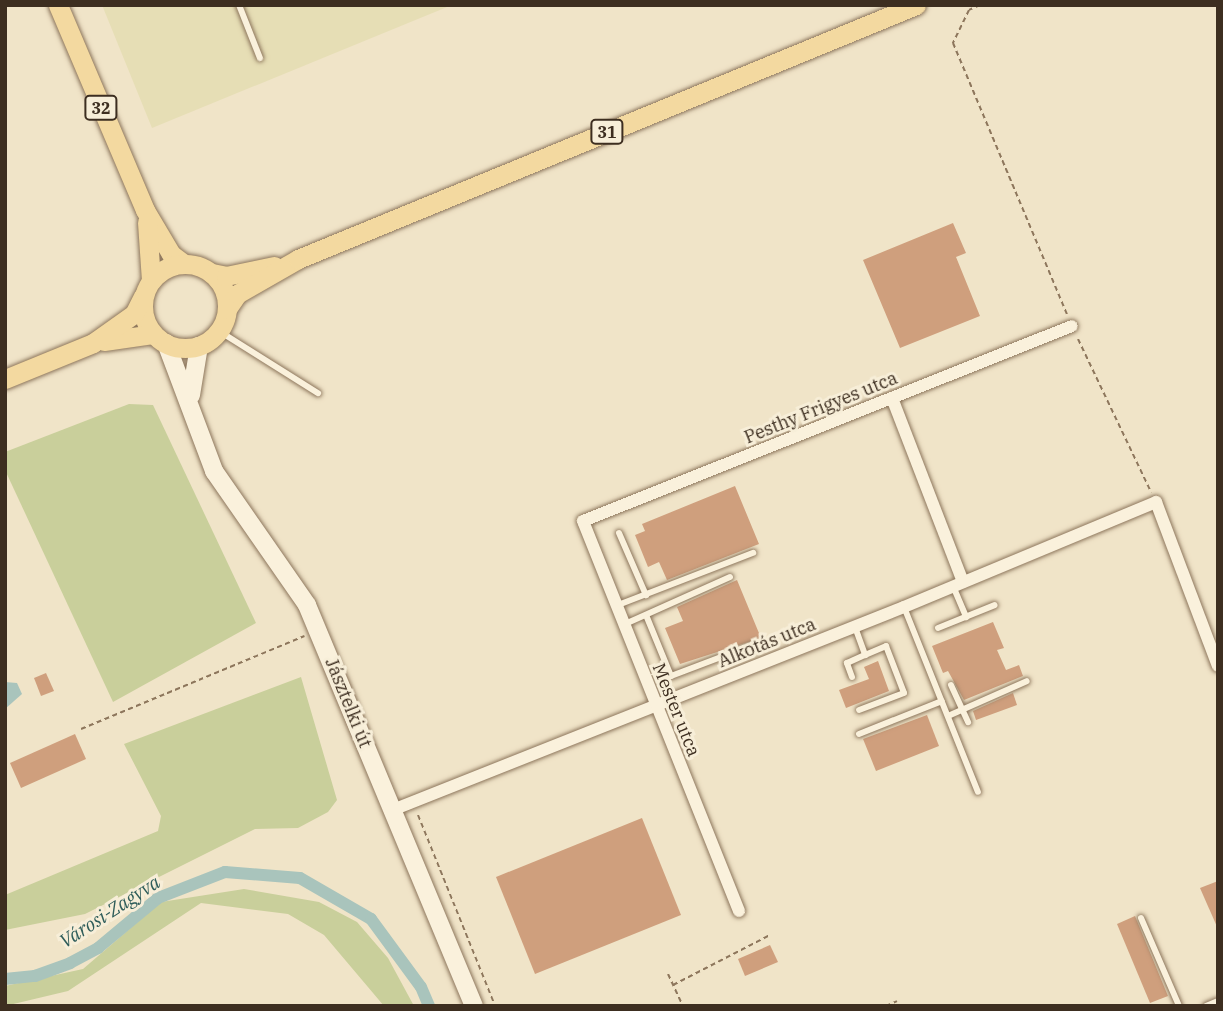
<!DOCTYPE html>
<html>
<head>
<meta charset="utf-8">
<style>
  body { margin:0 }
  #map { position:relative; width:1223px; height:1011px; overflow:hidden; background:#f0e4c8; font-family:"IBM Plex Serif",serif }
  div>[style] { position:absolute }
  .farmland>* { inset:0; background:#e6deb5 }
  .green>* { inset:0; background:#c9cf9b }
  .water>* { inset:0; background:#a9c4bc }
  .canal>* { height:12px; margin:-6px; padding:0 6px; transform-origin:6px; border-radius:6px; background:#a9c4bc }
  .building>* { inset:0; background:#cf9f7d }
  .path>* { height:2px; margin-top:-1px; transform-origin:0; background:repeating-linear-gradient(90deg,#8d765c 0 5px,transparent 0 8.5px) }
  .roads { filter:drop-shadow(0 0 2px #8d765c) drop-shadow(0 0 2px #8d765c) }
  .lane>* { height:6px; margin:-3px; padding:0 3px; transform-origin:3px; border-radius:3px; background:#faf1dc }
  .street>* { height:12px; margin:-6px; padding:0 6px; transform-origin:6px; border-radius:6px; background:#faf1dc }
  .secondary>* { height:18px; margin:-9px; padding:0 9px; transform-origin:9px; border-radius:9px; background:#faf1dc }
  .primary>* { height:19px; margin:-9.5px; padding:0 9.5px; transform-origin:9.5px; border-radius:9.5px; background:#f3d9a0 }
  .primary>.ring { margin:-9.5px; padding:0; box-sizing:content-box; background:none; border:19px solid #f3d9a0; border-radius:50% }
  span { translate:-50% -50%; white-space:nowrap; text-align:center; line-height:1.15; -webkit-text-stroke:6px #f7eed8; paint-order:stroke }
  .shield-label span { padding:2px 5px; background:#f7eed8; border:2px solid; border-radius:5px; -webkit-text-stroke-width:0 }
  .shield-label { font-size:16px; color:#3d2e20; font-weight:700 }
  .street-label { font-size:18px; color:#3d2e20 }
  .water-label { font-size:19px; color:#2f5d5a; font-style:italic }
  .frame { position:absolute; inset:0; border:7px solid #3d2e20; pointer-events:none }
</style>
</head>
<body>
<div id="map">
  <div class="farmland">
    <div style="clip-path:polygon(102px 5px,452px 5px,152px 128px)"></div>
  </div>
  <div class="green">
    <div style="clip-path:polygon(129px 404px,153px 405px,256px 623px,113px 702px,5px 470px,5px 452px)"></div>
    <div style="clip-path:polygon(301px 677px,337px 800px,328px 812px,298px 828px,255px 829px,85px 914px,5px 930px,5px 895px,158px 831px,161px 816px,124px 744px)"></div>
    <div style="clip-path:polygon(244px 889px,319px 902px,357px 922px,388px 958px,414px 1006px,384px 1006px,324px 935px,288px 914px,201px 903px,68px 991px,5px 1006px,5px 986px,83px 969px,161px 902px)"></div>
  </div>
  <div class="water">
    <div style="clip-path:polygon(5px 682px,17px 683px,22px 694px,5px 709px)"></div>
  </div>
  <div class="canal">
    <div style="left:5px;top:979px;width:30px;rotate:-6deg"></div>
    <div style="left:35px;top:976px;width:37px;rotate:-20deg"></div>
    <div style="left:70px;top:963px;width:32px;rotate:-28deg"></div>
    <div style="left:98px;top:948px;width:78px;rotate:-39.8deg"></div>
    <div style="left:158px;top:898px;width:72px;rotate:-21.2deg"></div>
    <div style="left:225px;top:872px;width:75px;rotate:4.6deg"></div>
    <div style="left:300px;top:878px;width:82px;rotate:30deg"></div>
    <div style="left:371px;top:919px;width:84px;rotate:53.7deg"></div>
    <div style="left:421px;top:987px;width:21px;rotate:67deg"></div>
  </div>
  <div class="building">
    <div style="clip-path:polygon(953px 223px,966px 253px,956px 257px,980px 316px,900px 348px,863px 260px)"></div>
    <div style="clip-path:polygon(735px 486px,759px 544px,667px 580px,659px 562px,648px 567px,635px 535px,645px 531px,642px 524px)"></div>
    <div style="clip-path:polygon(737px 580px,761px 638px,680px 664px,665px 628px,683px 621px,677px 607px)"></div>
    <div style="clip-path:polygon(993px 622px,1004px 648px,997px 650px,1006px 670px,1019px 665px,1023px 676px,964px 700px,948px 671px,943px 673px,932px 646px)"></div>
    <div style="clip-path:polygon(878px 661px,889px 691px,846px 708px,839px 690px,869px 679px,864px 667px)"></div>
    <div style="clip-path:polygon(46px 673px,54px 691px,41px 696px,34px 678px)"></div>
    <div style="clip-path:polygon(1013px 693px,1017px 705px,976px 720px,973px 711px)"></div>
    <div style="clip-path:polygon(927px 715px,939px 746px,876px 771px,863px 739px)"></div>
    <div style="clip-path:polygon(75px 734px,86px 759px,21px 788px,10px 763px)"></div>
    <div style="clip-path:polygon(642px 818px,681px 915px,535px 974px,496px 877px)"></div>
    <div style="clip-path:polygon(1218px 881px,1218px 929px,1200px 888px)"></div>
    <div style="clip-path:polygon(1135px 916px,1168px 996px,1150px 1003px,1117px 924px)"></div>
    <div style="clip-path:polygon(770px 945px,778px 962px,745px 976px,738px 959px)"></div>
  </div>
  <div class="path">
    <div style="left:980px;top:5px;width:12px;rotate:156deg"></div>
    <div style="left:969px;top:10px;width:37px;rotate:116deg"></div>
    <div style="left:953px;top:43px;width:294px;rotate:67.2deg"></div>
    <div style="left:1078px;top:339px;width:170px;rotate:64.5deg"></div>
    <div style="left:81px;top:729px;width:242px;rotate:-22.6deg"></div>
    <div style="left:418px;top:815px;width:206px;rotate:68deg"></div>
    <div style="left:668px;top:974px;width:35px;rotate:65deg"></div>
    <div style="left:673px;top:985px;width:109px;rotate:-27.3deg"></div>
    <div style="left:886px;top:1006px;width:12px;rotate:-24deg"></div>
  </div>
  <div class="roads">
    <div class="lane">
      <div style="left:239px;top:5px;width:57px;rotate:68.4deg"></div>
      <div style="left:219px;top:331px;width:117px;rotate:32.1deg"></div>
      <div style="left:619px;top:533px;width:68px;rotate:66.5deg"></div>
      <div style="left:953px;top:586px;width:34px;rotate:67deg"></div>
      <div style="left:618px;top:605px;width:145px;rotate:-21.1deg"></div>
      <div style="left:904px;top:607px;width:199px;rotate:68.2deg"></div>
      <div style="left:646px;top:615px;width:66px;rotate:67.7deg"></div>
      <div style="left:671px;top:676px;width:93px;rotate:-20.8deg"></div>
      <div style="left:625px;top:624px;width:115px;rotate:-24.1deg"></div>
      <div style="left:855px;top:627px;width:30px;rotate:70deg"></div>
      <div style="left:865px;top:655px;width:23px;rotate:-23deg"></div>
      <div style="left:886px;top:646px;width:50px;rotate:69deg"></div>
      <div style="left:904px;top:693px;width:48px;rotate:159.3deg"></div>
      <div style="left:938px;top:628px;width:61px;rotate:-22deg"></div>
      <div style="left:852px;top:677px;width:15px;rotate:-110deg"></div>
      <div style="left:847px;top:663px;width:20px;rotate:-24deg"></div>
      <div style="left:951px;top:685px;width:41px;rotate:65.3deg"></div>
      <div style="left:948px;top:716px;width:86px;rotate:-23.9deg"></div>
      <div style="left:859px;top:734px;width:89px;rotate:-21.7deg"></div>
      <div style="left:1141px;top:918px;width:96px;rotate:66.6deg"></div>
      <div style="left:1206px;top:1006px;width:13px;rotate:-23deg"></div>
    </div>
    <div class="street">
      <div style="left:892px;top:398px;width:197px;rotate:68.9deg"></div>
      <div style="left:390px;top:811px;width:553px;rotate:-21.65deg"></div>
      <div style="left:904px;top:607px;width:273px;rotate:-22.6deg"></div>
      <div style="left:1156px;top:502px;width:175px;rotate:69.3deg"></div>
      <div style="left:739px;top:911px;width:420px;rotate:-111.8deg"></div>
      <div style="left:583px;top:521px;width:526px;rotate:-21.74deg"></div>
    </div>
    <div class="secondary">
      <div style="left:166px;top:343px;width:137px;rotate:69.4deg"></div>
      <div style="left:214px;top:471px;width:163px;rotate:55.2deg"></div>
      <div style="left:307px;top:605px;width:434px;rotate:67.4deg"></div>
      <div style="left:191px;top:395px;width:50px;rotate:-80.7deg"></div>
    </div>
    <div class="primary">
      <div style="left:58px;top:5px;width:223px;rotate:67deg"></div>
      <div style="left:145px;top:210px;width:51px;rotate:59.4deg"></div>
      <div style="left:171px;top:254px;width:15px;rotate:37deg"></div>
      <div style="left:147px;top:222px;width:58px;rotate:86.1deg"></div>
      <div class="ring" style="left:143px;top:264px;width:65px;height:65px"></div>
      <div style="left:212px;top:273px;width:14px;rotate:12deg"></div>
      <div style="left:226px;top:276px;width:49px;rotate:-11.8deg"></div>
      <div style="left:227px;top:309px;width:18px;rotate:-56deg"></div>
      <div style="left:237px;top:294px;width:70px;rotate:-29.8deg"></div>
      <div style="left:298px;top:259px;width:668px;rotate:-22.34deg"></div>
      <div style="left:104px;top:341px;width:49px;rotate:-8.1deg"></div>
      <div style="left:5px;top:379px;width:95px;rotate:-22.2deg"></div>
      <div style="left:93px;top:343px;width:50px;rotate:-35.3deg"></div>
      <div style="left:134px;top:314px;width:20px;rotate:-63deg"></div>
    </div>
  </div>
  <div class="shield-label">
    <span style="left:101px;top:108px">32</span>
    <span style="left:607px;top:132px">31</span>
  </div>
  <div class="street-label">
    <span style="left:821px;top:408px;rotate:-22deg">Pesthy Frigyes utca</span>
    <span style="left:767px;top:643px;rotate:-22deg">Alkotás utca</span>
    <span style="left:348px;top:703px;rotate:68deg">Jásztelki út</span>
    <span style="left:676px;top:710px;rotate:68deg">Mester utca</span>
  </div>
  <div class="water-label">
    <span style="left:110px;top:912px;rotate:-33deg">Városi-Zagyva</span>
  </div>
  <div class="frame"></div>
</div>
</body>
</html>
